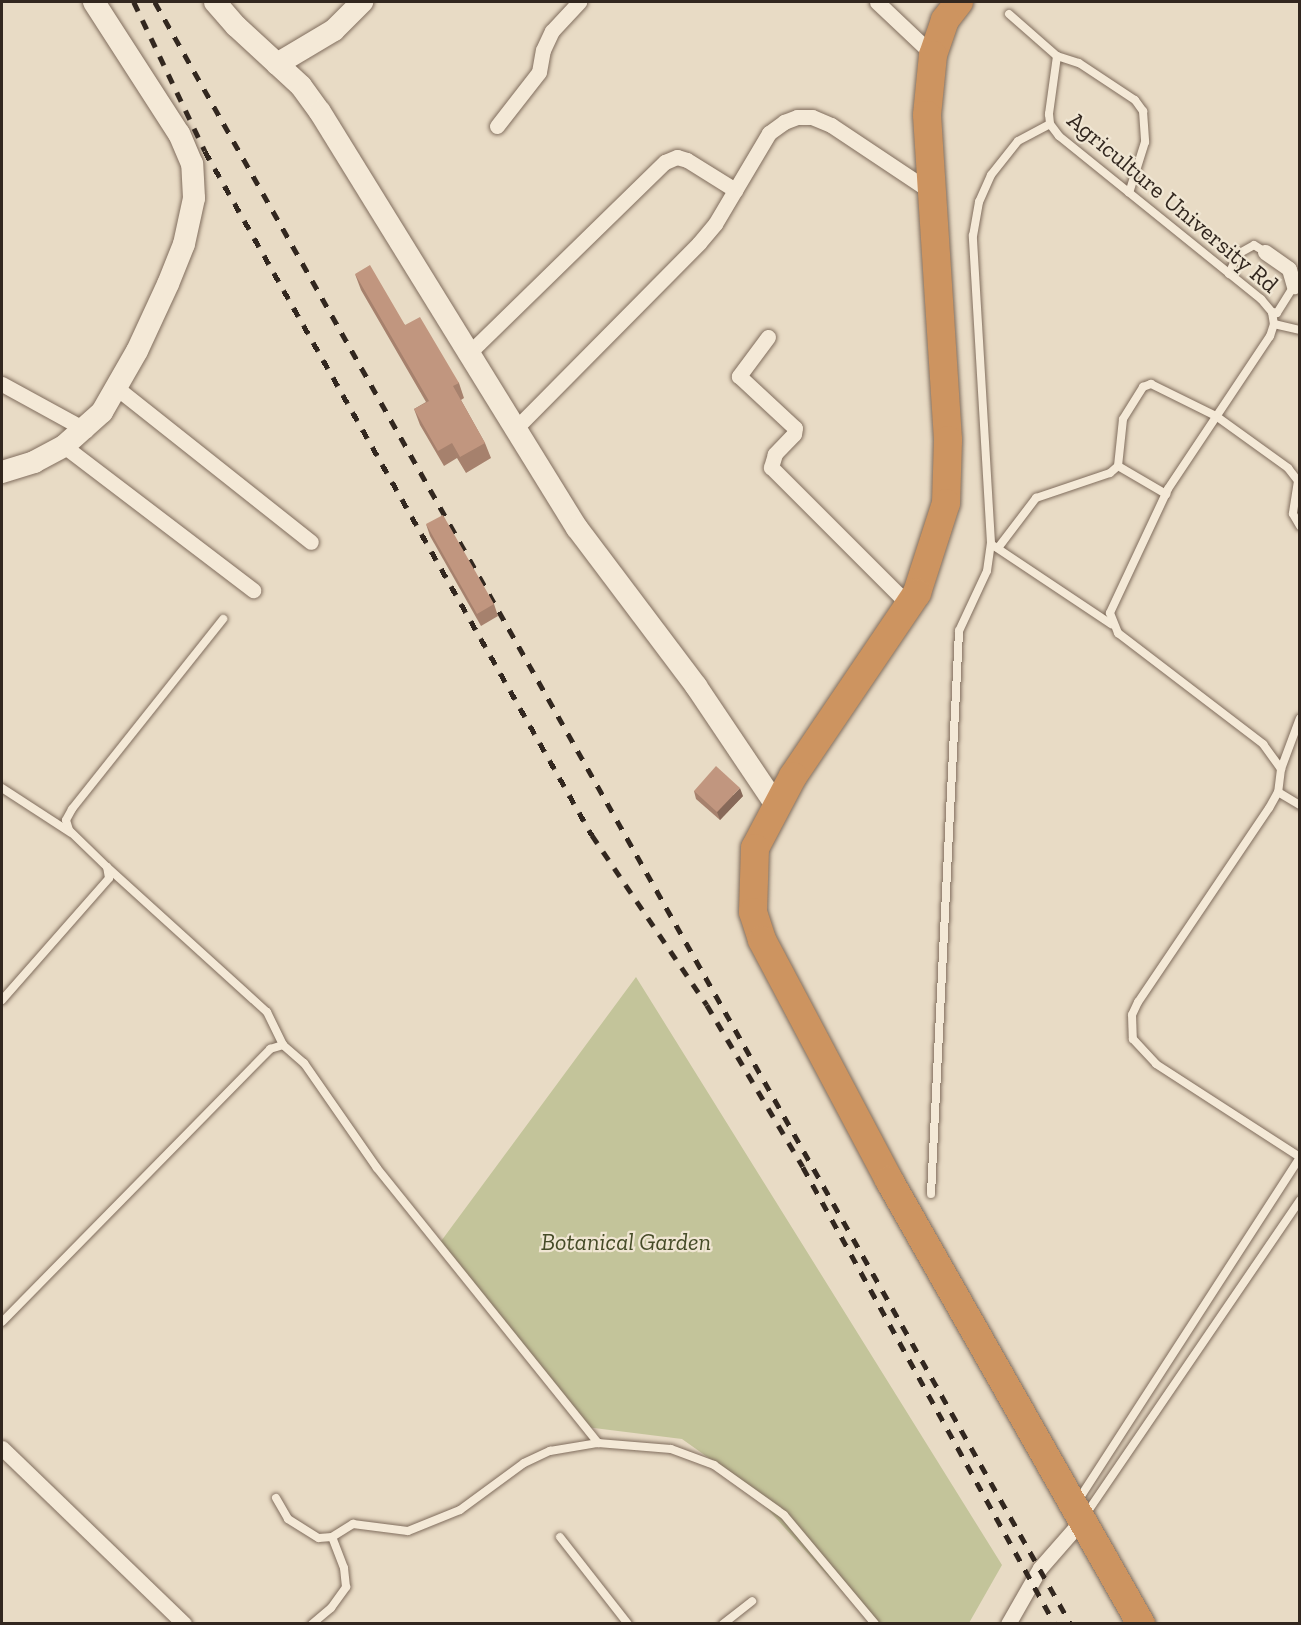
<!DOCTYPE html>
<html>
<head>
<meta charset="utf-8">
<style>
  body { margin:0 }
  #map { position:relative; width:1301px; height:1625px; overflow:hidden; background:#e8dbc5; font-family:"Zilla Slab",serif }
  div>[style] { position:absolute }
  .green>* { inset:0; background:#c3c49a }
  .roads { filter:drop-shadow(0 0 2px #806d5d) drop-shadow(0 0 2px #806d5d) }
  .lane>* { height:8px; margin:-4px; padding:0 4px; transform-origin:4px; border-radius:4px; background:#f4e9d7 }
  .street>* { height:15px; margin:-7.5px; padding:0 7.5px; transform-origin:7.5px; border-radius:7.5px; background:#f4e9d7 }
  .secondary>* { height:22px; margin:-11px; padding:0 11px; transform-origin:11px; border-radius:11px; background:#f4e9d7 }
  .highway>* { height:28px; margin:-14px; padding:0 14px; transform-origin:14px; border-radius:14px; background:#cd9460 }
  .rail>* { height:4.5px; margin-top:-2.25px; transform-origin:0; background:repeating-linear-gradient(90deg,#32271f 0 10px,transparent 0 20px) }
  .wall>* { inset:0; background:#a6816d }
  .shaded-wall>* { inset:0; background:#876959 }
  .building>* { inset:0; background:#c1967f }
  span { translate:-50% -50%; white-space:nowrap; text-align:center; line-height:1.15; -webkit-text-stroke:4.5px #f0e6d3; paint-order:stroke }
  .street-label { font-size:24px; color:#32271f }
  .park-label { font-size:24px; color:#464c28; font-style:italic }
  .frame { position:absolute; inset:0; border:3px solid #32271f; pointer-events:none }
</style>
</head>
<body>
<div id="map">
  <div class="green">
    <div style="clip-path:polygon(636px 977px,1002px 1565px,969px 1623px,871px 1623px,744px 1483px,682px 1439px,586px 1427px,436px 1248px)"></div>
  </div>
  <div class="roads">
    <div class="lane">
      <div style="left:1009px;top:14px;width:64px;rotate:41.2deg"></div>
      <div style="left:1057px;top:56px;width:59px;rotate:97.9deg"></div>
      <div style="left:1049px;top:114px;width:10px;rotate:84deg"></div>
      <div style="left:1050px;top:124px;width:15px;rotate:53deg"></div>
      <div style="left:1059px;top:136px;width:260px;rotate:38.9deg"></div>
      <div style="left:1261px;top:299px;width:17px;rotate:50deg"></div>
      <div style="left:1272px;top:312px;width:12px;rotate:81deg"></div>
      <div style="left:1274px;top:324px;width:13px;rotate:108deg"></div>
      <div style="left:1270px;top:336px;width:184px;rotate:123.7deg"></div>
      <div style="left:1168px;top:489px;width:137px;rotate:115.1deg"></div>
      <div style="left:1110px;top:613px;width:22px;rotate:68deg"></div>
      <div style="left:1118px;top:633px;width:183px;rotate:37.4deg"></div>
      <div style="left:1263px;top:744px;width:31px;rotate:54deg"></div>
      <div style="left:1281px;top:769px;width:23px;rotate:97deg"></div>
      <div style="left:1278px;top:792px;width:18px;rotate:119deg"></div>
      <div style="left:1269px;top:808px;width:234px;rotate:124deg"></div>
      <div style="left:1138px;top:1002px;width:14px;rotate:115deg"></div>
      <div style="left:1132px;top:1015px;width:24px;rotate:88deg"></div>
      <div style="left:1133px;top:1039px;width:34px;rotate:47deg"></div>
      <div style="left:1156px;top:1064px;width:171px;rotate:32.9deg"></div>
      <div style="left:1057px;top:56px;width:23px;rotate:18deg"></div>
      <div style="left:1079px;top:63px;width:67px;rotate:33.5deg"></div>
      <div style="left:1135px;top:100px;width:14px;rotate:54deg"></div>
      <div style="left:1143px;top:111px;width:31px;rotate:86deg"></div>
      <div style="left:1145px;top:142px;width:53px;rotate:107.4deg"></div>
      <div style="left:1229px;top:274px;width:22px;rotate:-66deg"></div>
      <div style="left:1238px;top:254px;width:18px;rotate:-29deg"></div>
      <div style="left:1254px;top:245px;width:13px;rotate:32deg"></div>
      <div style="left:1272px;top:312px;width:5px;rotate:11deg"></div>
      <div style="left:1277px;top:313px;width:32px;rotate:-58deg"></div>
      <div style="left:1274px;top:324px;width:27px;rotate:13deg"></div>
      <div style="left:1118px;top:466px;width:56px;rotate:30.3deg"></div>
      <div style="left:994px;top:546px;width:141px;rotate:33.7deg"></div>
      <div style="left:998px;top:548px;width:63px;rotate:-52.8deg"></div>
      <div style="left:1036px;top:498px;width:78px;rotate:-18.7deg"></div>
      <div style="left:1110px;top:473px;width:11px;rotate:-41deg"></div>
      <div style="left:1118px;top:466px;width:47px;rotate:-83.9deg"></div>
      <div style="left:1123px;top:419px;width:38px;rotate:-58deg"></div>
      <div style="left:1143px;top:387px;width:9px;rotate:-21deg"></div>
      <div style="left:1151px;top:384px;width:72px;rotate:26.2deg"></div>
      <div style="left:1216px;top:416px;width:89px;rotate:35.8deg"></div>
      <div style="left:1288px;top:468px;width:16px;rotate:52deg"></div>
      <div style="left:1298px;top:481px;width:33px;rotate:99deg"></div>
      <div style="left:1293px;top:514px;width:14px;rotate:60deg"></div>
      <div style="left:1281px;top:769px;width:54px;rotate:-69.6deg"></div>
      <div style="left:2px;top:788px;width:82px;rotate:33.1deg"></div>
      <div style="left:1278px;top:792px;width:26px;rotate:31deg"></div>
      <div style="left:107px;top:867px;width:216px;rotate:42.2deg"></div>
      <div style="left:267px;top:1012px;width:37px;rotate:64deg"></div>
      <div style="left:2px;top:1000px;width:162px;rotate:-48.7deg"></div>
      <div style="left:109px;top:878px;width:11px;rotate:-100deg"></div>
      <div style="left:107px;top:867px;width:53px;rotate:-135.8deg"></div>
      <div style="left:69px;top:830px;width:10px;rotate:-107deg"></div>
      <div style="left:66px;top:820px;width:13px;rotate:-61deg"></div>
      <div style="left:72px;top:809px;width:243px;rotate:-51.5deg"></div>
      <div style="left:931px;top:1194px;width:564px;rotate:-87.15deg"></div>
      <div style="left:959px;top:631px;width:66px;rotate:-65deg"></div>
      <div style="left:987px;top:571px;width:28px;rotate:-82deg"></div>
      <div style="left:991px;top:543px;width:308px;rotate:-93.4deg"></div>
      <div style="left:973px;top:236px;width:35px;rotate:-80deg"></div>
      <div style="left:979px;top:202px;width:30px;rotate:-66deg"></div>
      <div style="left:991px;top:175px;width:43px;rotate:-51.5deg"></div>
      <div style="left:1018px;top:141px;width:36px;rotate:-28deg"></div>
      <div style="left:2px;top:1322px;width:383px;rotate:-45.5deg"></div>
      <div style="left:270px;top:1049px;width:14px;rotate:-17deg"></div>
      <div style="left:283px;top:1045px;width:28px;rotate:41deg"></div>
      <div style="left:304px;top:1063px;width:128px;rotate:55.2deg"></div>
      <div style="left:377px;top:1168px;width:353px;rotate:51.2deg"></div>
      <div style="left:276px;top:1498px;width:24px;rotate:60deg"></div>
      <div style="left:288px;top:1519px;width:36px;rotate:32deg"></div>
      <div style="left:319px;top:1538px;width:13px;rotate:-4deg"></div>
      <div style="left:332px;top:1537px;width:25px;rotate:-32deg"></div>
      <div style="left:353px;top:1524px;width:55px;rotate:7.3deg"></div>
      <div style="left:408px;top:1531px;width:56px;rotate:-22deg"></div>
      <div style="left:460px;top:1510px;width:79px;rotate:-36.3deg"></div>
      <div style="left:524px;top:1463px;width:29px;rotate:-25deg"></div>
      <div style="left:550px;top:1451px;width:49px;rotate:-9.5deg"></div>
      <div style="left:598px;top:1443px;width:73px;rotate:4.7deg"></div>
      <div style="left:671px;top:1449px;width:46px;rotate:20.4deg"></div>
      <div style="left:714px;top:1465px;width:86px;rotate:35.5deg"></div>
      <div style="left:784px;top:1515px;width:142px;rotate:50.1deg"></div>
      <div style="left:1079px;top:1499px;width:406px;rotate:-57.1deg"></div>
      <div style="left:1086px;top:1514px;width:380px;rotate:-55.7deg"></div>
      <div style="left:560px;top:1537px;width:110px;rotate:52deg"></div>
      <div style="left:312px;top:1624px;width:25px;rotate:-40deg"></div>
      <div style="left:331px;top:1608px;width:26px;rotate:-54deg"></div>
      <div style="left:346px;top:1587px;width:19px;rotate:-96deg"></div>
      <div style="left:344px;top:1568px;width:33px;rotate:-111deg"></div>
      <div style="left:723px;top:1624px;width:37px;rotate:-38deg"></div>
    </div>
    <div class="street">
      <div style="left:877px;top:2px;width:77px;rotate:43.4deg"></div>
      <div style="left:497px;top:126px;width:68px;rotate:-52.1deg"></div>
      <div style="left:539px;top:72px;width:22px;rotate:-80deg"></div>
      <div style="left:543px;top:50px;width:21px;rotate:-65deg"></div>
      <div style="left:552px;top:31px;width:40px;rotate:-47deg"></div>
      <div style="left:1265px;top:252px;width:29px;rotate:35deg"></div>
      <div style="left:1289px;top:269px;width:18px;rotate:74deg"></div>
      <div style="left:768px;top:337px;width:49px;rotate:126.6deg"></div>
      <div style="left:739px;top:376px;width:76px;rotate:42.9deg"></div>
      <div style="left:795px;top:428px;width:6px;rotate:99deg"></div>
      <div style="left:794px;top:434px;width:28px;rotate:134deg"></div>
      <div style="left:775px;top:454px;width:14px;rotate:107deg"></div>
      <div style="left:771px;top:467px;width:195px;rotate:45deg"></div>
      <div style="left:469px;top:353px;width:274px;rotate:-44.3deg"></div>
      <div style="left:665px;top:162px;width:13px;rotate:-23deg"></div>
      <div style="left:677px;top:157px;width:10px;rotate:17deg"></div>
      <div style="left:687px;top:160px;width:57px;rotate:32deg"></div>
      <div style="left:2px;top:384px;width:96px;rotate:28.7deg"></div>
      <div style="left:118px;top:389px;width:246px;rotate:38.4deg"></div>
      <div style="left:516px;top:428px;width:260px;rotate:-45.3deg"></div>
      <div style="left:699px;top:243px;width:25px;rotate:-50deg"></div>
      <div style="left:715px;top:224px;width:106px;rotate:-59.3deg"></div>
      <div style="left:769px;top:133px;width:19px;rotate:-36deg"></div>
      <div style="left:784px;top:122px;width:14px;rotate:-21deg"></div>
      <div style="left:797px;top:117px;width:15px"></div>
      <div style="left:812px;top:117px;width:21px;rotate:23deg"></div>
      <div style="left:831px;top:125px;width:119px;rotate:33.7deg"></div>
      <div style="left:64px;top:446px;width:238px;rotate:37.3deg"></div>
      <div style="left:2px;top:1448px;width:253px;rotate:44deg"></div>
      <div style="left:1008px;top:1624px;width:64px;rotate:-60.3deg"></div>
      <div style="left:1040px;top:1568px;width:64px;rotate:-48.8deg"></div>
    </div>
    <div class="secondary">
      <div style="left:215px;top:2px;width:32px;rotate:49deg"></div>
      <div style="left:236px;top:26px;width:88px;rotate:42.7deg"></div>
      <div style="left:301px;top:86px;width:32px;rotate:54deg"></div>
      <div style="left:320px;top:112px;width:489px;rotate:58.3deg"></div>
      <div style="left:577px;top:528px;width:198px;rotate:53deg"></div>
      <div style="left:696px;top:686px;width:143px;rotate:56.1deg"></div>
      <div style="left:277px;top:64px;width:66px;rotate:-30.8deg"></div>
      <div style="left:334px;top:30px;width:40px;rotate:-45deg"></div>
      <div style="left:2px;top:472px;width:34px;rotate:-17deg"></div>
      <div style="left:34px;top:462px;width:34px;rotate:-28deg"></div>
      <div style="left:64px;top:446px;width:51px;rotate:-41.8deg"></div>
      <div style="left:102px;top:412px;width:70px;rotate:-60.2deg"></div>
      <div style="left:137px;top:351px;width:74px;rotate:-65.2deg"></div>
      <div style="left:168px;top:284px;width:43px;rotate:-68.2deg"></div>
      <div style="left:184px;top:244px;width:47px;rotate:-77.7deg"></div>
      <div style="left:194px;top:198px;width:34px;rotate:-93deg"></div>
      <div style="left:192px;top:164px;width:33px;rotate:-113deg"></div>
      <div style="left:179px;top:134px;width:157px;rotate:-122.8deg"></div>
    </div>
    <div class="highway">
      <div style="left:959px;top:2px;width:23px;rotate:128deg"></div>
      <div style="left:945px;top:20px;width:37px;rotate:109deg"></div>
      <div style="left:933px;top:55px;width:60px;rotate:95.7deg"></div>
      <div style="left:927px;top:115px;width:326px;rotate:86.3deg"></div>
      <div style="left:948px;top:440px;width:63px;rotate:91.8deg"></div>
      <div style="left:946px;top:503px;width:95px;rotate:107.9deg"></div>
      <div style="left:917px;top:593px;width:221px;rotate:124.1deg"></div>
      <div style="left:793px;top:776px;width:81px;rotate:117.8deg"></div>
      <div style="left:755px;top:848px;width:64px;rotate:91.8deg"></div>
      <div style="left:753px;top:912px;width:29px;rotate:72deg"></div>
      <div style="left:762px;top:940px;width:272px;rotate:62.1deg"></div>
      <div style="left:889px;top:1180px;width:511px;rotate:60.42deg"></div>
    </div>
  </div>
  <div class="rail">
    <div style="left:134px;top:2px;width:165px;rotate:64.5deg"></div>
    <div style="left:205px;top:151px;width:786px;rotate:60.5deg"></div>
    <div style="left:592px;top:835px;width:205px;rotate:55.9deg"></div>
    <div style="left:707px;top:1005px;width:188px;rotate:59.3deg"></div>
    <div style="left:803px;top:1167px;width:522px;rotate:61.13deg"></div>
    <div style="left:155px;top:2px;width:1863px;rotate:60.55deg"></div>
  </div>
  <div class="wall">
    <div style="clip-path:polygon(355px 274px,405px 325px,459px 383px,464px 398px,461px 400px,485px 443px,491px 458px,466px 473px,457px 458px,444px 466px,420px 425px,414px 409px,426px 402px,361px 290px)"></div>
    <div style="clip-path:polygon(426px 524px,494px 604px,498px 616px,481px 626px,430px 536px)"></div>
    <div style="clip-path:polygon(694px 791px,743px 796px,720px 820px,696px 799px)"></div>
  </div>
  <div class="shaded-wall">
    <div style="clip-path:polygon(740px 788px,743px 796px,720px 820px,717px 812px)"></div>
  </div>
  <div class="building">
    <div style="clip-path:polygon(370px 265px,405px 325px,420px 317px,459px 383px,453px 386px,485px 443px,460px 457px,452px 443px,438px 451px,414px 409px,429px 401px,355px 274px)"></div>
    <div style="clip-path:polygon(443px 515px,494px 604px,477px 614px,426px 524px)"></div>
    <div style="clip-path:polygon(716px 766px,740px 788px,717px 812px,694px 791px)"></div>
  </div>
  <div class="street-label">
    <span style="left:1173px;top:202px;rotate:40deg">Agriculture University Rd</span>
  </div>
  <div class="park-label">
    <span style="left:626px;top:1242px">Botanical Garden</span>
  </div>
  <div class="frame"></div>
</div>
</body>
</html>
